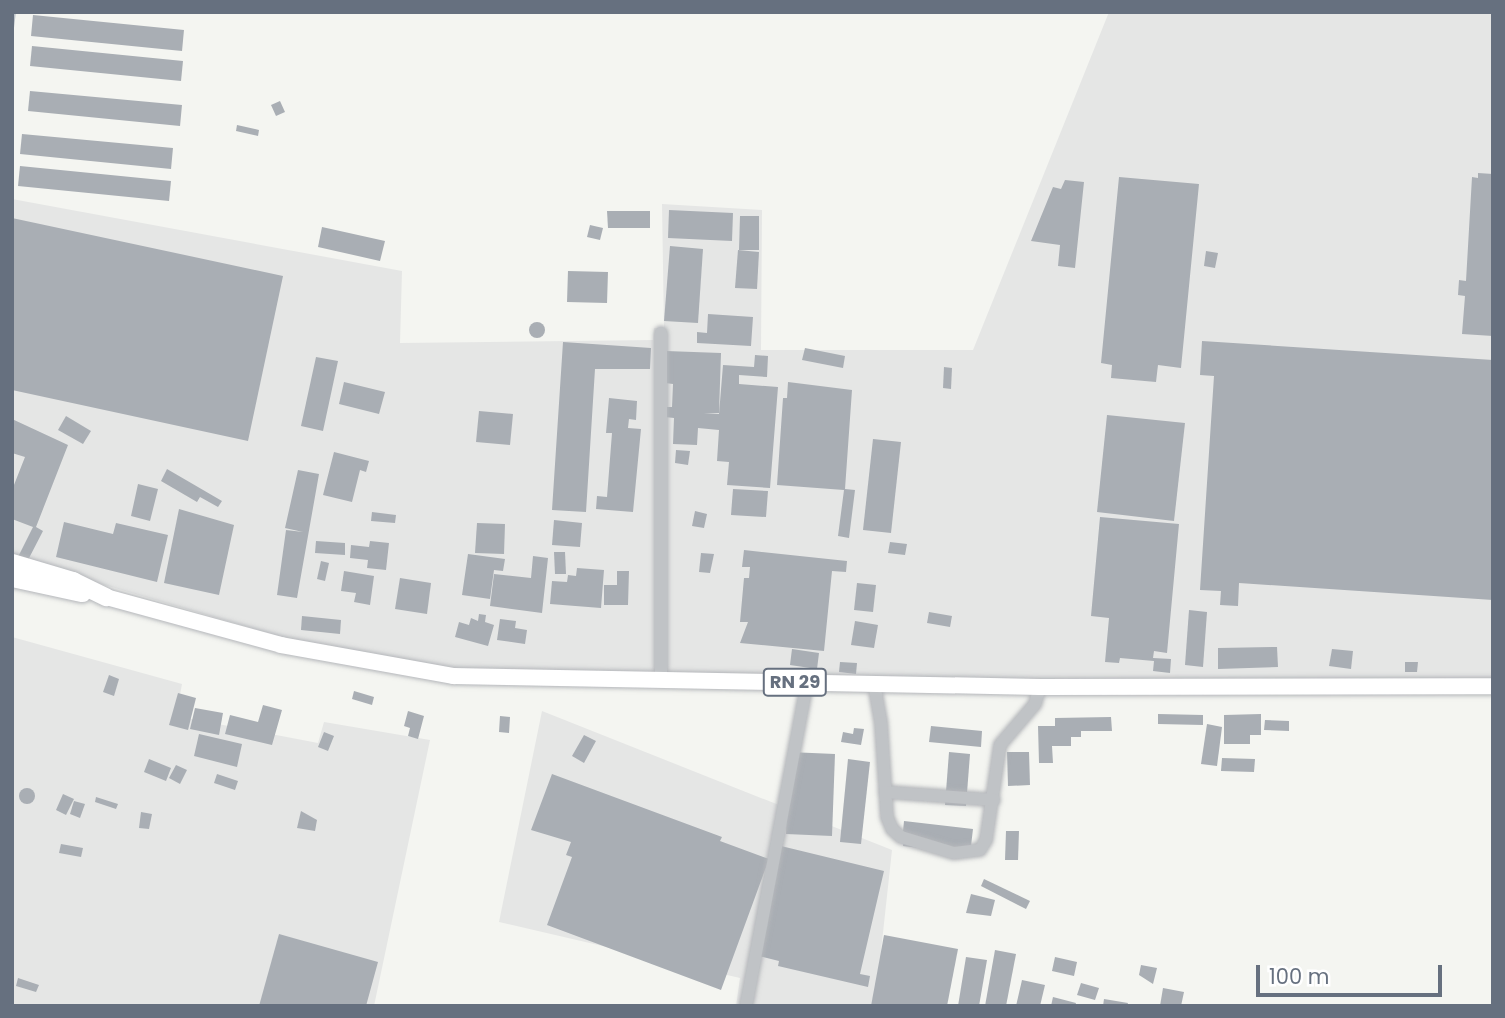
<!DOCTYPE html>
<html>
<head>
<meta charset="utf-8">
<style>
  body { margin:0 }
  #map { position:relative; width:1505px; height:1018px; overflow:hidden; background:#f4f5f1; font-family:Poppins,sans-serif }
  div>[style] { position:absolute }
  .built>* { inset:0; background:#e5e6e5 }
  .stream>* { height:3.5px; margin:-1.75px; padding:0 1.75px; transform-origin:1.75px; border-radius:1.75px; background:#bcc2c8 }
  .building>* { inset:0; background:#a9aeb4 }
  .round { border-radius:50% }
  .roads { filter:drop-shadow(0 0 2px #b4b6ba) drop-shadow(0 0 2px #b4b6ba) }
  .minor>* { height:12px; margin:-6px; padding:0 6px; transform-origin:6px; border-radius:6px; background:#c0c3c6 }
  .major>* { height:16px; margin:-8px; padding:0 8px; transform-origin:8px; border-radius:8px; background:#fff }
  .highway>* { height:18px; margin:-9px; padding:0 9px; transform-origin:9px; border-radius:9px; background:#fff }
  span { translate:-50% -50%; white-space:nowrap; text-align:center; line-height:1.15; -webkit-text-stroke:7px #fff; paint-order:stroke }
  .shield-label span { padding:2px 5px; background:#fff; border:2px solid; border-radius:5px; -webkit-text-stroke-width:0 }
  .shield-label { font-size:18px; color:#66707f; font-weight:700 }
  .frame { position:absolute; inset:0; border:14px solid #66707f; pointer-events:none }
  .scale { position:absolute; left:1256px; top:965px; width:186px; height:32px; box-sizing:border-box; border:4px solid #66707f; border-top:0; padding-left:9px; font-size:21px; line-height:24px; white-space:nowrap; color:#66707f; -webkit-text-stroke:5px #fff; paint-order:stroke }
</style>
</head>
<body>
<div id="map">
  <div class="built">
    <div style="clip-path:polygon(1109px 12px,1493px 12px,1493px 686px,453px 676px,334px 652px,12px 558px,12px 199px,402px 271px,400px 343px,653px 340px,654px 328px,664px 329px,662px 204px,762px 210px,761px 350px,973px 350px)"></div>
    <div style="clip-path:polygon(12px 637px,182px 684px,176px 716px,318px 743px,324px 722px,430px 740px,374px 1006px,12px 1006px)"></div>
    <div style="clip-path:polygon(542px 711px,892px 850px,875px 1006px,736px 1006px,740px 978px,499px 922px)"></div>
  </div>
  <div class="stream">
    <div style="left:12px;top:28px;width:16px;rotate:-83deg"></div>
  </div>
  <div class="building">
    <div style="clip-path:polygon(33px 15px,184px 30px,182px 51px,31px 36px)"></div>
    <div style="clip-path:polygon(32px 46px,183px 61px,181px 81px,30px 66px)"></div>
    <div style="clip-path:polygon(30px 91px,182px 105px,180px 126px,28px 111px)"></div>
    <div style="clip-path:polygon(280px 101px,285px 112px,276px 116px,271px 105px)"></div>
    <div style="clip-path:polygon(237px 125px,259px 130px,258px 136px,236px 131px)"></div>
    <div style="clip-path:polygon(22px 134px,173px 148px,171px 169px,20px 154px)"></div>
    <div style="clip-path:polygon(20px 166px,171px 181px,169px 201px,18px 186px)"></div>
    <div style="clip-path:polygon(1478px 173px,1493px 174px,1493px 336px,1462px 334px,1465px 296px,1458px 295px,1459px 280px,1466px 281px,1472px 177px,1478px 178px)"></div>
    <div style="clip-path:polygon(1119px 177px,1199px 184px,1181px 368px,1158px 365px,1156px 382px,1111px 378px,1112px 365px,1101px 363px)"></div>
    <div style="clip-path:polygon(1065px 180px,1084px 182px,1075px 268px,1058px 266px,1060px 245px,1031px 241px,1053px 187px,1061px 189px)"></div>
    <div style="clip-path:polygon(669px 210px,733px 213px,732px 241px,668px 238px)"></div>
    <div style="clip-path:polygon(607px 211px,650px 211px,650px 228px,608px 228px)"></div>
    <div style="clip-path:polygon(740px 216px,759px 216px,759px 250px,739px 250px)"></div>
    <div style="clip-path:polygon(12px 218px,283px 276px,248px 441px,12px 390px)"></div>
    <div style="clip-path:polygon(590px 225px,603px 228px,600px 240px,587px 237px)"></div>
    <div style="clip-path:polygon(322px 227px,385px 241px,380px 261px,318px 247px)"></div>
    <div style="clip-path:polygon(670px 246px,703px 249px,698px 323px,664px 321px)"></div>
    <div style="clip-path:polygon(738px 250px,759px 252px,757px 289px,735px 288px)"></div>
    <div style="clip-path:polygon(1206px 251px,1218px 253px,1215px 268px,1204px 266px)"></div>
    <div style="clip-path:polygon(568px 271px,608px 272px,607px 303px,567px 302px)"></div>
    <div style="clip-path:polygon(708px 314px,753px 317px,751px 346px,697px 343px,697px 332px,707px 333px)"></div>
    <div class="round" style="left:529px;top:322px;width:16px;height:16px"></div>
    <div style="clip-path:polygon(1202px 341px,1493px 360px,1493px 600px,1239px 583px,1238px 606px,1220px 605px,1221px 591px,1200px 590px,1214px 376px,1200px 375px)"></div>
    <div style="clip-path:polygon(563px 342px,651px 348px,650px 369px,595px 369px,586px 512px,552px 510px)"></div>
    <div style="clip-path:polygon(805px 348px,845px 356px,843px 368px,802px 360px)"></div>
    <div style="clip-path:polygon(666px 351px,721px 353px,719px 413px,704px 413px,719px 414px,723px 365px,754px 367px,755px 355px,768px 356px,767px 377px,739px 375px,739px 384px,778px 387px,770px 488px,727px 485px,729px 462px,717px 461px,719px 430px,698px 428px,697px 445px,673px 444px,674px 418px,665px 417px,666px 407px,672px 407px,673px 384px,665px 383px)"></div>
    <div style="clip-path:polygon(316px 357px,338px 361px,323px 431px,301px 426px)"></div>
    <div style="clip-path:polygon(944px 367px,952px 368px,951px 389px,943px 388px)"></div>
    <div style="clip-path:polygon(344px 382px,385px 392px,379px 414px,339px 404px)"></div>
    <div style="clip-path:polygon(788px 382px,852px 390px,845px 489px,855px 490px,849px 538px,838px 536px,844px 490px,777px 485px,783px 398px,787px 398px)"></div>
    <div style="clip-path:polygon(609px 398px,637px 401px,636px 420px,629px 419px,628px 428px,641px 429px,633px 512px,596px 509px,597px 496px,607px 497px,612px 433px,606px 433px)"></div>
    <div style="clip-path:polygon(479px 411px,513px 414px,510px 445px,476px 442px)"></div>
    <div style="clip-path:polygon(1107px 415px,1185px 423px,1174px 521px,1097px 512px)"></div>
    <div style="clip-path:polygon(66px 416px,91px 431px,83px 444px,58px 430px)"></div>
    <div style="clip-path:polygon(12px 419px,68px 445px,36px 527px,43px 531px,27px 562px,18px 557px,33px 527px,12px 519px,12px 490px,25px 457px,12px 453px)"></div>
    <div style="clip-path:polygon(873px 439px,901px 442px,891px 533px,863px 530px)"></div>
    <div style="clip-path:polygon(676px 450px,690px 451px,688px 465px,675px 463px)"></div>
    <div style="clip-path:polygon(334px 452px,369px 461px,366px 472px,360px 470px,352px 502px,323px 495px)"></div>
    <div style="clip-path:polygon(167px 469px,222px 501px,218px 507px,200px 497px,197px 502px,161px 481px)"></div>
    <div style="clip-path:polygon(298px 470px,319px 474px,297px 598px,277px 595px,286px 530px,303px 532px,285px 528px)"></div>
    <div style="clip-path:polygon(138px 484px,158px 489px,150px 521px,131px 516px)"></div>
    <div style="clip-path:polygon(733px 489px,768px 491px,766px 517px,731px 515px)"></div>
    <div style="clip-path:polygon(179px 509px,234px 525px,219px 595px,164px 583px)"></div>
    <div style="clip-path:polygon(695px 511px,707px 514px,704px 528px,692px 526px)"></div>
    <div style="clip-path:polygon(372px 512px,396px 515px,395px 523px,371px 521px)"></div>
    <div style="clip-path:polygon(1100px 517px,1179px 524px,1167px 653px,1154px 651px,1153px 658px,1171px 659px,1170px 673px,1153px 671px,1154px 661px,1120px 658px,1119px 663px,1105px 662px,1109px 618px,1091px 616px)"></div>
    <div style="clip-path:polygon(554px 520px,582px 523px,580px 547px,552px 545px)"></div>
    <div style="clip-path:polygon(64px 522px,113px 534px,116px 523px,168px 535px,157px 582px,56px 557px)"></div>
    <div style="clip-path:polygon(477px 523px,505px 524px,504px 554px,475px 553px)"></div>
    <div style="clip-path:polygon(316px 541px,345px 543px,345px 555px,315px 553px)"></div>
    <div style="clip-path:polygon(370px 541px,389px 543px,386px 570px,367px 568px,368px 560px,350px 558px,351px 545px,369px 547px)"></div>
    <div style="clip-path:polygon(890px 542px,907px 544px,905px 555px,888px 553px)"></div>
    <div style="clip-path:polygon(744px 550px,847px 561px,846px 572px,832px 571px,824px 651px,740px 643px,748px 622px,740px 622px,744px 578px,749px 578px,750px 567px,742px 567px)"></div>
    <div style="clip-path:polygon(554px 552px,565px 552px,566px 574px,555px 574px)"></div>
    <div style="clip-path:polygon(701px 553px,714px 554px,710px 573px,699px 572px)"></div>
    <div style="clip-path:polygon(468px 554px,505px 559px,503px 571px,494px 570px,490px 599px,462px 595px)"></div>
    <div style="clip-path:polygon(533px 556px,548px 558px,542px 613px,490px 606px,494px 574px,531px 578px)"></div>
    <div style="clip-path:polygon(321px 561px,329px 563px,325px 581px,317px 579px)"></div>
    <div style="clip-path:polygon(577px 568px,604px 570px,601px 608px,550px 604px,552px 581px,567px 582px,568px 575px,576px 576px)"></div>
    <div style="clip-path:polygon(344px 571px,374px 576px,370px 605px,354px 602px,356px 593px,341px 591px)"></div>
    <div style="clip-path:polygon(617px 571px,629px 571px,628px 605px,604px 605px,604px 585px,617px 585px)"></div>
    <div style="clip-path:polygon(400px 578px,431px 583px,427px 614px,395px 609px)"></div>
    <div style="clip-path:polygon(857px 583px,876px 585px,873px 612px,854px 610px)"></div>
    <div style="clip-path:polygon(1189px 610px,1207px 612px,1203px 667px,1185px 665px)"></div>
    <div style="clip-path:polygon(929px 612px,952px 616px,950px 627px,927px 623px)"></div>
    <div style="clip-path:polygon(479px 614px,486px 615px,485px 622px,494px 625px,488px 646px,455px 637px,459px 622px,469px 625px,471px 618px,478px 621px)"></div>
    <div style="clip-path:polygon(302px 616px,341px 620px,340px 634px,301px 630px)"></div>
    <div style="clip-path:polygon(500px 619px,516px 621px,515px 628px,527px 630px,525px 644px,497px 640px)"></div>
    <div style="clip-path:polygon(855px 621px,878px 625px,874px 648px,851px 645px)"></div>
    <div style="clip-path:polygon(1277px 647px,1278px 667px,1218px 669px,1218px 648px)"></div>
    <div style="clip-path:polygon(792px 649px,819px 653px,817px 669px,790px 665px)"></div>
    <div style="clip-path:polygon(1332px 649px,1353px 651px,1351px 669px,1329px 666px)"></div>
    <div style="clip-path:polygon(840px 662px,857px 663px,856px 674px,839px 672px)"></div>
    <div style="clip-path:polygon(1405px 662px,1418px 662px,1417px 672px,1405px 672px)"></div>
    <div style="clip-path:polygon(109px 675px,119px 679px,114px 696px,103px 692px)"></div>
    <div style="clip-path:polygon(354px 691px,374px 697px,372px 705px,352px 699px)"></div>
    <div style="clip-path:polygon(178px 693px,196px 698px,188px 730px,169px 725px)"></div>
    <div style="clip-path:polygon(263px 705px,282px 710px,272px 745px,225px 734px,230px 715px,258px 722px)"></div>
    <div style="clip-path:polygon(195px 708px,223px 713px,219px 735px,190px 729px)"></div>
    <div style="clip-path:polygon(408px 711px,424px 716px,418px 739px,408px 736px,410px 728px,404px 726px)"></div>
    <div style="clip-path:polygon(1158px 714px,1203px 715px,1203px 725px,1158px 724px)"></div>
    <div style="clip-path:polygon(1261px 714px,1261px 735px,1250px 735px,1250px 744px,1224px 744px,1224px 715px)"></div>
    <div style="clip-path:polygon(500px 716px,510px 717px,509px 733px,499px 732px)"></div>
    <div style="clip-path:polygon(1111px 717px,1112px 731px,1081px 731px,1081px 737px,1071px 737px,1071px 746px,1052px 746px,1053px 763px,1039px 763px,1038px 726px,1055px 726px,1055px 718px)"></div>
    <div style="clip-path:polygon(1265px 720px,1289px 721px,1289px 731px,1264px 730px)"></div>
    <div style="clip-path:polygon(1207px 724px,1222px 727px,1217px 766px,1201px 764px)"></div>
    <div style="clip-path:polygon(931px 726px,982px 731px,981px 747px,929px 742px)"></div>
    <div style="clip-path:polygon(854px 728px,864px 729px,861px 745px,841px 742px,843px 732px,853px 734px)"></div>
    <div style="clip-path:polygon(324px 732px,334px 736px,328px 751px,318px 747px)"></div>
    <div style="clip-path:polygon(199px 734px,242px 744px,237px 767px,194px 756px)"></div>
    <div style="clip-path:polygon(584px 735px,596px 741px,584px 763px,572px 756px)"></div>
    <div style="clip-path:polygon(789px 752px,835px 754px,832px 836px,786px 834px)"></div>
    <div style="clip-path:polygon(949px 752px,970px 754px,966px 806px,945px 805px)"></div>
    <div style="clip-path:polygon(1007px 752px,1029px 752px,1030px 785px,1008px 786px)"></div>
    <div style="clip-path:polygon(1222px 758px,1255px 759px,1254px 772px,1221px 771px)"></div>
    <div style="clip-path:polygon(149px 759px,171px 768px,166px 781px,144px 772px)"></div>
    <div style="clip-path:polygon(848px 759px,870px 762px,861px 844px,840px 842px)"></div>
    <div style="clip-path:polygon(176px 765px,187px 770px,180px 784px,169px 778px)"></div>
    <div style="clip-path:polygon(217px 774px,238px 781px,235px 790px,214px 783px)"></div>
    <div style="clip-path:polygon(552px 774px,722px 837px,720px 841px,769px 859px,721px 990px,547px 925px,572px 857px,566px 855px,571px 842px,531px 830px)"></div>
    <div class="round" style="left:19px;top:788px;width:16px;height:16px"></div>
    <div style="clip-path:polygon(63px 794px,74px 799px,66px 815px,56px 810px)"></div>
    <div style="clip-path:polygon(96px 797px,118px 804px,116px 809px,95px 802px)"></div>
    <div style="clip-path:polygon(74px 801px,85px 804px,80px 818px,70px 814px)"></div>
    <div style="clip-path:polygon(301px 811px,317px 820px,315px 831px,297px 828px)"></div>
    <div style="clip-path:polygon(141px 812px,152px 814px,149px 829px,139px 828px)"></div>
    <div style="clip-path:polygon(904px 821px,973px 829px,971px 846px,964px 853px,903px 846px,904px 838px,897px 830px,903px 831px)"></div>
    <div style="clip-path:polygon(1006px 831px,1019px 831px,1018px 860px,1005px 860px)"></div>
    <div style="clip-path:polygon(61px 844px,83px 848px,81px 857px,59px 853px)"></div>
    <div style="clip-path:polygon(781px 846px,884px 871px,860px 974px,870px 976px,868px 987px,778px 966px,779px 961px,755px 955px)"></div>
    <div style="clip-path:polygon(984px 879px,1030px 901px,1026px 909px,981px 886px)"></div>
    <div style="clip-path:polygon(971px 894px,995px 900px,991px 916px,966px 913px)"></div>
    <div style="clip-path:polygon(279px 934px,378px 962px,366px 1006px,259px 1006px)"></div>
    <div style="clip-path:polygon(884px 935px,958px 949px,947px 1006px,871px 1006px)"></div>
    <div style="clip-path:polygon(995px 950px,1016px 954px,1006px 1006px,985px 1006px)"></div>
    <div style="clip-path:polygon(966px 957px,987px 960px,979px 1006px,958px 1006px)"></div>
    <div style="clip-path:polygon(1055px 957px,1077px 962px,1074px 976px,1052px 971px)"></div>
    <div style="clip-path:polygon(1141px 965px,1157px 968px,1153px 984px,1139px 975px)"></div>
    <div style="clip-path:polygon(18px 978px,39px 985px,36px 992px,16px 986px)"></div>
    <div style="clip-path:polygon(1022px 980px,1045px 985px,1040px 1006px,1016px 1006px)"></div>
    <div style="clip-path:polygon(1081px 983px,1099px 988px,1095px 1000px,1077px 995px)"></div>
    <div style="clip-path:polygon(1163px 988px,1184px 992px,1181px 1006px,1160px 1006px)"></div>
    <div style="clip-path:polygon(1053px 997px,1076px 1003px,1075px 1006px,1051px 1006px)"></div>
    <div style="clip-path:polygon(1104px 999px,1128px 1003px,1127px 1006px,1103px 1006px)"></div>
  </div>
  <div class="roads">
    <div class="minor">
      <div style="left:661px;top:333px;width:348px;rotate:90deg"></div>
      <div style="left:874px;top:683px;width:41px;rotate:80.1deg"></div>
      <div style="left:881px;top:723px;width:94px;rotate:86.3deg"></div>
      <div style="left:887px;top:817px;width:13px;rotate:67deg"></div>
      <div style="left:892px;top:829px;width:12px;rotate:42deg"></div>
      <div style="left:901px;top:837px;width:55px;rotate:16.8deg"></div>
      <div style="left:954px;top:853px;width:26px;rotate:-7deg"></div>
      <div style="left:980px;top:850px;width:12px;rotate:-59deg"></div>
      <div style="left:986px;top:840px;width:96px;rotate:-81.6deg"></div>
      <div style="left:1000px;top:745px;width:54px;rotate:-49.5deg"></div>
      <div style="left:1035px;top:704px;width:18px;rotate:-74deg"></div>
      <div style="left:885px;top:792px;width:109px;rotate:4.2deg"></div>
      <div style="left:746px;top:1006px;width:330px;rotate:-79.3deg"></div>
    </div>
    <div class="major">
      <div style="left:106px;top:597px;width:181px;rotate:15.3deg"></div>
      <div style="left:281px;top:645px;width:175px;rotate:10.2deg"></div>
      <div style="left:453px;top:676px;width:587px;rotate:1.07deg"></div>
      <div style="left:1040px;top:687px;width:453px;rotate:-0.1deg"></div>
    </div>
    <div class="highway">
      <div style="left:12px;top:563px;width:64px;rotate:16.4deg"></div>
      <div style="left:73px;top:581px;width:37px;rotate:26deg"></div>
      <div style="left:12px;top:578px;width:72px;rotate:12.1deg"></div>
    </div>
  </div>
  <div class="shield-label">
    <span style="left:795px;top:682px">RN 29</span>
  </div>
  <div class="frame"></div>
  <div class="scale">100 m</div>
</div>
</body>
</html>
